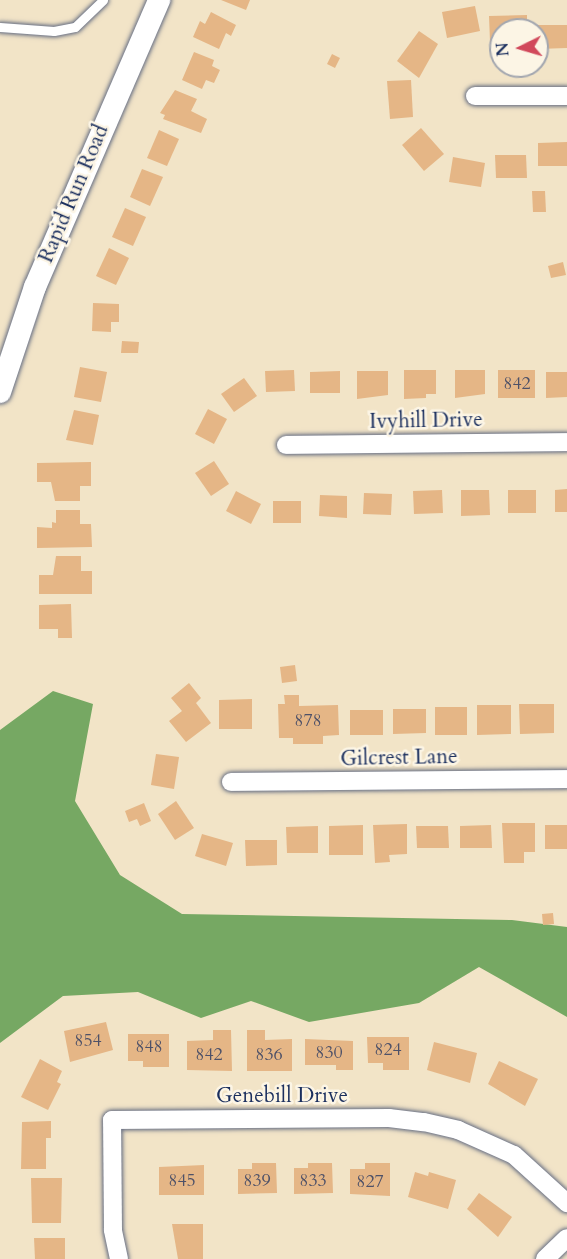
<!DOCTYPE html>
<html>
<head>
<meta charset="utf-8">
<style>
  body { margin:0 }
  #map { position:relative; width:567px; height:1259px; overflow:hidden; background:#f2e4c7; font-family:Cardo,serif }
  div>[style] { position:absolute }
  .forest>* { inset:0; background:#76a863 }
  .building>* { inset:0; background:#e5b686 }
  .roads { filter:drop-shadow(0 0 2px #666e83) drop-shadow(0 0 2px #666e83) }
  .service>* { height:9px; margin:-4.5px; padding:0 4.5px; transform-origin:4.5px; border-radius:4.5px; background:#fff }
  .minor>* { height:18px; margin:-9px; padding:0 9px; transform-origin:9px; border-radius:9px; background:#fff }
  .tertiary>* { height:22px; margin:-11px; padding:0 11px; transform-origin:11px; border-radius:11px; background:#fff }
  span { translate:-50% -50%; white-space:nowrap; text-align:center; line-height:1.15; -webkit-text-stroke:5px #fcf5e5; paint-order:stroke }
  .number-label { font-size:18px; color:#4e5168 }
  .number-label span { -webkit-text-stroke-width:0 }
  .street-label { font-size:21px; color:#1b2f5e }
  .north { position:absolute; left:489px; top:18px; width:60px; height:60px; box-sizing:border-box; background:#fcf5e5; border:2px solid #a2a6af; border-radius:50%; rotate:265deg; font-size:16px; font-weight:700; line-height:24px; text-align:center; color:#1b2f5e }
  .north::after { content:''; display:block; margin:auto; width:21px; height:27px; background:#d1495b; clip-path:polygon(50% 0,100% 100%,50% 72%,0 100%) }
</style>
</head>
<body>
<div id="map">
  <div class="forest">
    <div style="clip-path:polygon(53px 691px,93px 704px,75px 801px,120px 875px,182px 914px,512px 920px,567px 927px,567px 1017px,479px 967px,419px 1003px,309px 1022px,251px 1001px,201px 1018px,138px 992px,63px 996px,0 1043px,0 730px)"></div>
  </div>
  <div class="building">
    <div style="clip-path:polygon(221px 0,250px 0,246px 10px)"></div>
    <div style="clip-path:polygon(475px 6px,480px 31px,447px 38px,442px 12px)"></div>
    <div style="clip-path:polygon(211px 12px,236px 25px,231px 36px,226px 33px,219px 49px,193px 37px,200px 21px,205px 24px)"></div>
    <div style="clip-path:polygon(527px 15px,527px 30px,501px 30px,501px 42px,490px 42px,489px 16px)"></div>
    <div style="clip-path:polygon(537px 25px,567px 25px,567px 48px,538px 49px)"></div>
    <div style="clip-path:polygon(419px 31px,438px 44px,419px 78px,397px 61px)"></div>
    <div style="clip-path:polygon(194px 52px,214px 60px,212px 66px,220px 70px,214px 83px,206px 80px,202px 89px,182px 80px)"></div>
    <div style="clip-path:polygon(332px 54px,340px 58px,335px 68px,327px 64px)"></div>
    <div style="clip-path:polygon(411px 80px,413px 117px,390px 119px,387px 81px)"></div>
    <div style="clip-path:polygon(175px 90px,197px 99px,191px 111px,207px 119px,201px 133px,163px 119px,165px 115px,160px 113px)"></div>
    <div style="clip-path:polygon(421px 128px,444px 154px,424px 171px,402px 145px)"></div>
    <div style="clip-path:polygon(159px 130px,179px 139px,167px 166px,147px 158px)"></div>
    <div style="clip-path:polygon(567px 142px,567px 166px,538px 166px,538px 143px)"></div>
    <div style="clip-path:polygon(495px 155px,526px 155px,527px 178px,496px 178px)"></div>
    <div style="clip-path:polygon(453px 157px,485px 163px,481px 187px,449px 182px)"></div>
    <div style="clip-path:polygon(142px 169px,163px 177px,150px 206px,130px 197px)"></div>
    <div style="clip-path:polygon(532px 191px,545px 191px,546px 212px,533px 212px)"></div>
    <div style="clip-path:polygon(125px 208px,146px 217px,133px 246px,112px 237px)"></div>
    <div style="clip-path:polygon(109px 248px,129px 258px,116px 285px,96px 276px)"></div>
    <div style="clip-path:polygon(563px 262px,566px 275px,551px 278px,548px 266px)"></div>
    <div style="clip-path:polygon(93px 303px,119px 304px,119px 322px,111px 322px,111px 332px,92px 331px)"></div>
    <div style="clip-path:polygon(122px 341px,139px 342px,138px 353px,121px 353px)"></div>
    <div style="clip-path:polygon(80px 367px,107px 372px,101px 402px,74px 397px)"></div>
    <div style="clip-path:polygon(294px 370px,295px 391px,266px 392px,265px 371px)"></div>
    <div style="clip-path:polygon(404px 370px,436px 370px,436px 394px,426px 394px,426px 398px,404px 399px)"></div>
    <div style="clip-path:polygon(455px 370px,485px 370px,485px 394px,455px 398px)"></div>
    <div style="clip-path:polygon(498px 370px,535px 370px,535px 398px,498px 398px)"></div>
    <div style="clip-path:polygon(340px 371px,340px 393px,310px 393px,310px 372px)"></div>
    <div style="clip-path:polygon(357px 371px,388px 371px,388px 395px,357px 399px)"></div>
    <div style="clip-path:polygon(546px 372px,567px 372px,567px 397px,546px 398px)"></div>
    <div style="clip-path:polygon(244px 378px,257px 396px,234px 412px,221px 394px)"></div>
    <div style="clip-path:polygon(208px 409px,227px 419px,214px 444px,195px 434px)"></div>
    <div style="clip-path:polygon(74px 410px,99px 415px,93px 445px,66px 440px)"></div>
    <div style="clip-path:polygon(214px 461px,229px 484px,211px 496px,195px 473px)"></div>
    <div style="clip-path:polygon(91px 462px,91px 486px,80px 486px,80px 501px,55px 501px,51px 482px,37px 482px,37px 463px)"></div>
    <div style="clip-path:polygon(567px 489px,567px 512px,555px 512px,555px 490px)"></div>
    <div style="clip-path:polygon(442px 490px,443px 513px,414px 514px,413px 491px)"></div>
    <div style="clip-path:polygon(461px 490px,489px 490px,490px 515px,461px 516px)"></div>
    <div style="clip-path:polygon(508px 490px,536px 490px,536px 513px,508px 513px)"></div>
    <div style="clip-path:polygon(236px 491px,261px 504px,251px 524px,226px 511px)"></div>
    <div style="clip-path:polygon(364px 493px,392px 494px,391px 515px,363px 514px)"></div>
    <div style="clip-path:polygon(320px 495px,347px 496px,347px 518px,319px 516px)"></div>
    <div style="clip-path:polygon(273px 501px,301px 501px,301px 523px,273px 523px)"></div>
    <div style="clip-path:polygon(56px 510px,80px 510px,80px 524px,91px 524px,92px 547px,37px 548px,37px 527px,52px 528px,52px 522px,56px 523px)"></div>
    <div style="clip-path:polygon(56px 556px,81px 556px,81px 571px,92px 571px,92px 594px,39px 594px,39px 575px,53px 575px)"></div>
    <div style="clip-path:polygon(71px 604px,72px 638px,58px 638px,58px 629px,39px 629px,39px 605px)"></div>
    <div style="clip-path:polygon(295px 665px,297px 681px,282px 683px,280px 667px)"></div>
    <div style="clip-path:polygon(189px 683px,201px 698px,196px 703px,211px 723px,186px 742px,169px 721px,182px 711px,171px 698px)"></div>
    <div style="clip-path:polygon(284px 695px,299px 695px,299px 706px,338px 705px,339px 735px,323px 736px,323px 744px,293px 744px,293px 738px,279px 738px,278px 704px,285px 704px)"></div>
    <div style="clip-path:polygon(252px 699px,252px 729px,219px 729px,219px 700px)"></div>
    <div style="clip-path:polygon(519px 704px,554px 704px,554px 733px,520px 734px)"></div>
    <div style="clip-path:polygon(477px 705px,511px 705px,511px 734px,477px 735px)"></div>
    <div style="clip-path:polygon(435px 707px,467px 707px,467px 735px,435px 735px)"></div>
    <div style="clip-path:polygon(393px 709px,426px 709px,426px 733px,393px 734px)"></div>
    <div style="clip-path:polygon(350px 710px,383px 710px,383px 735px,350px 735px)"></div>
    <div style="clip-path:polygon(156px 754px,179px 757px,174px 789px,151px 785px)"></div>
    <div style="clip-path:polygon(176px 801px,194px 828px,175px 840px,158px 814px)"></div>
    <div style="clip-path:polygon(144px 803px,151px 821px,140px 826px,137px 819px,129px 822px,125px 811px)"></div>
    <div style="clip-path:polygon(502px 823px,535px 823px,535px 852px,524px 852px,524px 863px,504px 863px)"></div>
    <div style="clip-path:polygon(407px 824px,407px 854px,389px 855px,390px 862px,375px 863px,373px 825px)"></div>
    <div style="clip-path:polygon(363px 825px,363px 855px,329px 855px,329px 826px)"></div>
    <div style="clip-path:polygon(491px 825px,492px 848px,460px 848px,460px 826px)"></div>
    <div style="clip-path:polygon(545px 825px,567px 825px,567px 849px,545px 849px)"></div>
    <div style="clip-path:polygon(318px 826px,318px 853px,287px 853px,286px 827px)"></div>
    <div style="clip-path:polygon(416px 826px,448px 826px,449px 848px,417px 848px)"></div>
    <div style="clip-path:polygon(202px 834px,233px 843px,226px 866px,195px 856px)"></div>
    <div style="clip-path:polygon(245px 840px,277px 840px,277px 865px,246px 866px)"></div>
    <div style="clip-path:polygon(553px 913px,554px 924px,543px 925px,542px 914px)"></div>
    <div style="clip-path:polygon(106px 1022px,113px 1050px,70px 1062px,64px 1031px)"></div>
    <div style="clip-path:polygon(213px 1030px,231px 1030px,232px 1071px,187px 1070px,187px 1041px,213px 1040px)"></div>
    <div style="clip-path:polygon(247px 1030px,265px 1030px,265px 1040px,292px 1039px,292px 1071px,247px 1071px)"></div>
    <div style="clip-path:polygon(128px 1034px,169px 1034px,169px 1067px,143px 1067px,143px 1061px,128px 1061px)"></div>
    <div style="clip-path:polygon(367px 1037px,409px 1037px,409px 1070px,383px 1070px,383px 1063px,368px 1063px)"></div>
    <div style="clip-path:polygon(305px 1039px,353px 1041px,353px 1070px,336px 1070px,336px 1065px,305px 1065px)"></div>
    <div style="clip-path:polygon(434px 1042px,477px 1053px,470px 1083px,427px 1070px)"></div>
    <div style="clip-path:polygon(40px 1059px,62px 1071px,57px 1082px,61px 1084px,48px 1110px,21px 1097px)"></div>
    <div style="clip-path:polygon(499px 1061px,538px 1079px,525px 1106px,488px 1084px)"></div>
    <div style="clip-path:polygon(51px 1121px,51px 1138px,46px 1138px,46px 1169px,21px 1169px,22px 1122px)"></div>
    <div style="clip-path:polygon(252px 1163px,276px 1163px,277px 1193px,238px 1194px,238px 1169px,252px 1169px)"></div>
    <div style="clip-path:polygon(308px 1163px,332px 1163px,333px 1193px,294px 1194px,294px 1168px,308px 1168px)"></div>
    <div style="clip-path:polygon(365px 1163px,390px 1163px,390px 1196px,350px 1194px,350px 1169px,365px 1169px)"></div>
    <div style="clip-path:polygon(204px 1165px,204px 1195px,159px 1195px,159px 1167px)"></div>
    <div style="clip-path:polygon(415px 1172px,428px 1176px,429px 1172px,456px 1180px,448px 1209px,408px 1197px)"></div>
    <div style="clip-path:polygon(31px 1178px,62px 1178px,61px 1223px,32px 1223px)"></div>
    <div style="clip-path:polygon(479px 1193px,512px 1217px,498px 1237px,467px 1209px)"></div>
    <div style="clip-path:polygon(172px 1224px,203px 1224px,203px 1259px,178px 1259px)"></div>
    <div style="clip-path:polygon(34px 1238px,65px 1238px,65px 1259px,35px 1259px)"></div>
  </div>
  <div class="roads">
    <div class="service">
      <div style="left:0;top:27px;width:54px;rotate:4.2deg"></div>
      <div style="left:54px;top:31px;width:21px;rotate:-11deg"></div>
      <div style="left:75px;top:27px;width:39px;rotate:-44deg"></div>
    </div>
    <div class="minor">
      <div style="left:475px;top:96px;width:92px"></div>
      <div style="left:286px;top:445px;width:281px;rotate:-0.6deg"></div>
      <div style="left:231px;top:782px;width:336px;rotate:-0.5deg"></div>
      <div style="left:119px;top:1259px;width:30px;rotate:-102deg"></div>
      <div style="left:113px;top:1230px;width:110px;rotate:-90.5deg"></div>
      <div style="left:112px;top:1120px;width:277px;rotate:-0.4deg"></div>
      <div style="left:389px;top:1118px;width:35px;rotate:7deg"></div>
      <div style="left:424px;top:1122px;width:35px;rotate:13deg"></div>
      <div style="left:458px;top:1130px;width:61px;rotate:24.1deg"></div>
      <div style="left:514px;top:1155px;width:72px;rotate:42.2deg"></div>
      <div style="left:545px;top:1259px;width:30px;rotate:-44deg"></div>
    </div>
    <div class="tertiary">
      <div style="left:0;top:392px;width:111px;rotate:-71.6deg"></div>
      <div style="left:35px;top:287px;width:313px;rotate:-66.6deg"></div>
    </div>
  </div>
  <div class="number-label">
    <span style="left:517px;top:384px">842</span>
    <span style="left:308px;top:721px">878</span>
    <span style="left:88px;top:1041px">854</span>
    <span style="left:149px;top:1047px">848</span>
    <span style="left:388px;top:1050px">824</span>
    <span style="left:329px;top:1053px">830</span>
    <span style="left:209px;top:1055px">842</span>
    <span style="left:269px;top:1055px">836</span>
    <span style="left:182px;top:1181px">845</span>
    <span style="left:257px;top:1181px">839</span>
    <span style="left:313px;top:1181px">833</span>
    <span style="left:370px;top:1182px">827</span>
  </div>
  <div class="street-label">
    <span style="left:74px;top:194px;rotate:-67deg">Rapid Run Road</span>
    <span style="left:426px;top:421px;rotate:-1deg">Ivyhill Drive</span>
    <span style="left:399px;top:758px;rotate:-1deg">Gilcrest Lane</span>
    <span style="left:282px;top:1096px">Genebill Drive</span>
  </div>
  <div class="north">N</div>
</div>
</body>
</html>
